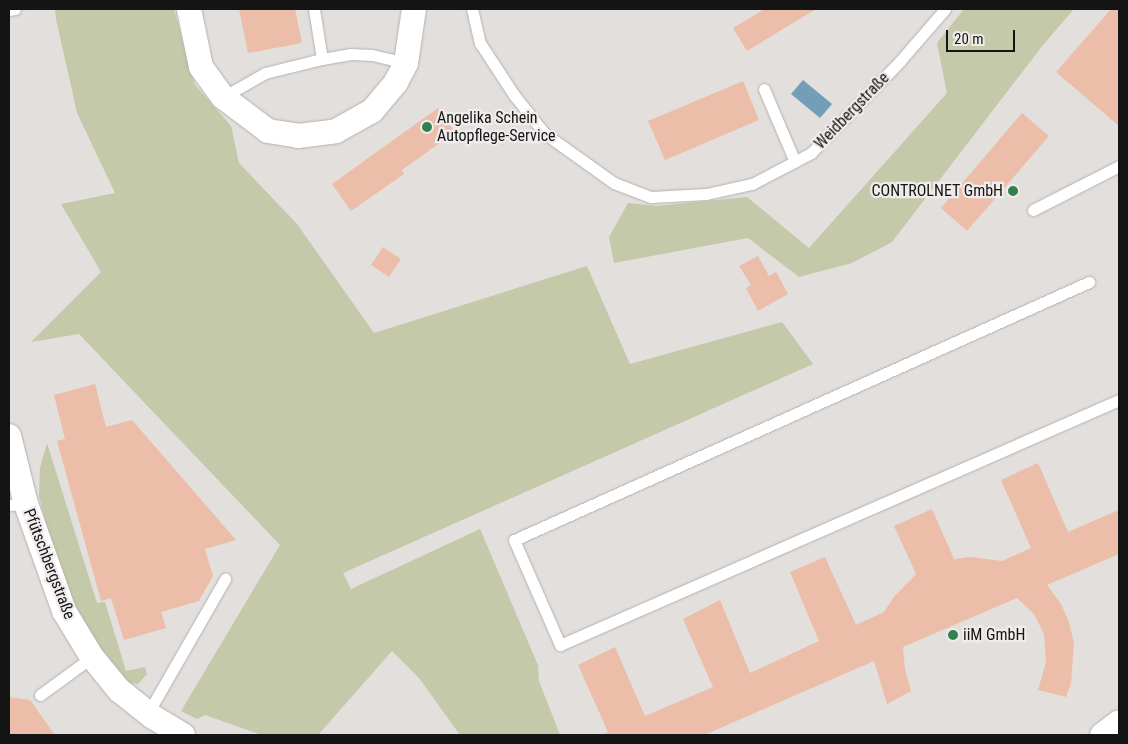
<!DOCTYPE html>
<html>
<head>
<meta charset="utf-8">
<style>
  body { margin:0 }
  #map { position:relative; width:1128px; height:744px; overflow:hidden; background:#e2dfdd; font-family:"Roboto Condensed",sans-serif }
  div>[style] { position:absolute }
  .green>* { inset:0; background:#c3c9a9 }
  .water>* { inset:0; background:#729eb8 }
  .building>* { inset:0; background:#ecbda8 }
  .roads { filter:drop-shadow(0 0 1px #b4b1af) drop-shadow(0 0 1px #b4b1af) }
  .service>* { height:11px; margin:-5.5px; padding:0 5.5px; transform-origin:5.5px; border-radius:5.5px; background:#fff }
  .minor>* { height:24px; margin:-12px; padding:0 12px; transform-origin:12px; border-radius:12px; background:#fff }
  .dots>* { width:14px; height:14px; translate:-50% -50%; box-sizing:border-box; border:2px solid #f0eceb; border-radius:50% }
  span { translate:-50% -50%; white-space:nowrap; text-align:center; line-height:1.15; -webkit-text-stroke:4.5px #f0eceb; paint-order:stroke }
  .street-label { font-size:16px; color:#151414 }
  .poi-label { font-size:16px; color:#151414 }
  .left { translate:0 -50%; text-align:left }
  .right { translate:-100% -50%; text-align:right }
  .frame { position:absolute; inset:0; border:10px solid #151414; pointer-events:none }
  .scale { position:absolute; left:946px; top:30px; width:69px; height:22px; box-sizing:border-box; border:2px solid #151414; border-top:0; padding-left:6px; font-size:15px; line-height:18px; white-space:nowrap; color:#151414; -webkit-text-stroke:4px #f0eceb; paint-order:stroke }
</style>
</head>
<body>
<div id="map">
  <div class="green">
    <div style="clip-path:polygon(55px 9px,174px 9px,195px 85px,231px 126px,239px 163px,297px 224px,374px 333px,587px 266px,630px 364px,782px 322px,813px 364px,343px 573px,351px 589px,480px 529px,538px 665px,539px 681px,560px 735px,460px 735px,419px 678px,392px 651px,318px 735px,262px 735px,205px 715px,197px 719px,181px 711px,280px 545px,79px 334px,31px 342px,101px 272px,61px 204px,115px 193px,77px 113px,56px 19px)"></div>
    <div style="clip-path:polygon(964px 9px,1074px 9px,1043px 45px,892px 242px,852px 263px,799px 277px,748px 238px,614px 263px,609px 237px,628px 203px,657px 206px,747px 197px,809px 248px,947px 93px,937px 43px)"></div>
    <div style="clip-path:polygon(47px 443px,97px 603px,105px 602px,126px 671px,145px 667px,147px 674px,138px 684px,130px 683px,110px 662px,85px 628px,67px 590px,52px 546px,39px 496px,40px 468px)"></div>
  </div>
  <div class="water">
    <div style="clip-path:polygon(803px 80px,832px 104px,820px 118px,791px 94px)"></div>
  </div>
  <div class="building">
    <div style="clip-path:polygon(239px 9px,295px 9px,302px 43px,248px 53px)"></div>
    <div style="clip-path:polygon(765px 9px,816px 9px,747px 51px,733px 28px)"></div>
    <div style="clip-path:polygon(1111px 9px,1119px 9px,1119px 126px,1056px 72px)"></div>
    <div style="clip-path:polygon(743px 81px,759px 120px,665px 160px,648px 121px)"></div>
    <div style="clip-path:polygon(438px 108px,455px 132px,402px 170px,404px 174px,351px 211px,332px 184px)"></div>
    <div style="clip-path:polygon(1022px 113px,1049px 136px,967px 231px,941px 208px)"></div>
    <div style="clip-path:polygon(383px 247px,401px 259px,389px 277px,371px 265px)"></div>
    <div style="clip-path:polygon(758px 256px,769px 276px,776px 272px,788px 294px,758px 311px,746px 288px,751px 285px,739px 266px)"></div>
    <div style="clip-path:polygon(95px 384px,106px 427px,132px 420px,236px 540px,205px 549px,213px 576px,199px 601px,161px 612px,166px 628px,124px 640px,111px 598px,101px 601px,57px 441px,65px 439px,54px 395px)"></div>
    <div style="clip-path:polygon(1038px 463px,1068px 532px,1119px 510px,1119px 554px,1047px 585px,1061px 604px,1069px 622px,1074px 643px,1071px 683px,1066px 697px,1038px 690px,1046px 662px,1044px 634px,1034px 614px,1017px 598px,903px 647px,905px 670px,911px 691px,887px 704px,874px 661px,704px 735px,600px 735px,608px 732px,578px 665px,615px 647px,645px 716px,713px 687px,683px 619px,720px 600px,750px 673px,819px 641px,790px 572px,825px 557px,856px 625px,884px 612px,893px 598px,916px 574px,894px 526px,932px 509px,954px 559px,970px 557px,1002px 561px,1031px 548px,1001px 480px)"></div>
    <div style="clip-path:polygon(9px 697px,30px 700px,55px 735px,9px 735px)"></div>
  </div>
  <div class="roads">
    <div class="service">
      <div style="left:472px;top:9px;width:35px;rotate:77deg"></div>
      <div style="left:480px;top:43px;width:62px;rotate:56.8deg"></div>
      <div style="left:514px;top:95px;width:48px;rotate:51.7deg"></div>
      <div style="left:544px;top:133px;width:86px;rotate:35.5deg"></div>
      <div style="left:614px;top:183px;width:40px;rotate:21deg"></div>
      <div style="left:651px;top:197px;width:55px;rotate:-3.1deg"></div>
      <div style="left:706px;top:194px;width:47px;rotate:-12.3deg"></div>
      <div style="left:752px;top:184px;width:67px;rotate:-27.7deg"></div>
      <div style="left:811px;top:153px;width:128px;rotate:-45.9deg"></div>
      <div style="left:900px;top:61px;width:69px;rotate:-49.1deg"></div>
      <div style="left:9px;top:10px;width:6px;rotate:-9deg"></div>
      <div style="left:322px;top:59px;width:29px;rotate:-10deg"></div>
      <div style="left:351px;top:54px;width:21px;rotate:3deg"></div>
      <div style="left:372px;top:55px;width:35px;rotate:13deg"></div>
      <div style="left:764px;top:89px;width:79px;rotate:67deg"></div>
      <div style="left:223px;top:97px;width:48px;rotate:-29.7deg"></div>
      <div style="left:265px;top:73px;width:59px;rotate:-13.8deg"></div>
      <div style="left:322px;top:59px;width:51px;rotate:-99.1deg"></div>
      <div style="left:1033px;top:210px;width:97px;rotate:-27.1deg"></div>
      <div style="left:1089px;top:282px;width:630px;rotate:155.83deg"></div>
      <div style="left:514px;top:540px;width:115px;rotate:66.3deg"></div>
      <div style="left:560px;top:645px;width:610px;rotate:-23.67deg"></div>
      <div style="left:9px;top:505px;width:17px;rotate:-3deg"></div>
      <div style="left:40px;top:695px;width:64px;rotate:-36.2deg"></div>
      <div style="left:148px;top:713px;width:155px;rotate:-60.1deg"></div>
    </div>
    <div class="minor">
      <div style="left:189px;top:9px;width:59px;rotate:78.3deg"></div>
      <div style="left:201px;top:67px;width:37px;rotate:54deg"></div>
      <div style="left:223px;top:97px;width:56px;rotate:37.1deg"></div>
      <div style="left:268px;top:131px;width:30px;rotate:9deg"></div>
      <div style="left:298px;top:136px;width:38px;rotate:-7deg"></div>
      <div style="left:336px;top:131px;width:41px;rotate:-29.1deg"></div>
      <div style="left:372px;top:111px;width:38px;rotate:-50deg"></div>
      <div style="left:396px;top:82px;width:21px;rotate:-62deg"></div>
      <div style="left:406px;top:63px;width:55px;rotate:-81.6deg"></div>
      <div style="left:9px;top:436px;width:70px;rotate:76deg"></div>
      <div style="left:26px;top:504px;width:114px;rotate:70.4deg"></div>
      <div style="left:64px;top:611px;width:54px;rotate:58.7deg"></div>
      <div style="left:92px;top:657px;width:43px;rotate:50.7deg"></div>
      <div style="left:119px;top:690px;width:43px;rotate:38.5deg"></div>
      <div style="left:153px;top:717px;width:35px;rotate:31deg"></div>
      <div style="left:1102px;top:735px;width:21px;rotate:-37deg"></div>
    </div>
  </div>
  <div class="dots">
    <div style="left:427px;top:127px;background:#347f4e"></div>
    <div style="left:1013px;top:191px;background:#347f4e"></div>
    <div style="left:953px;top:635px;background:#347f4e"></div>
  </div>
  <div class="street-label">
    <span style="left:852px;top:111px;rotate:-46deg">Weidbergstraße</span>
    <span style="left:49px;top:564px;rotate:69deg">Pfütschbergstraße</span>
  </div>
  <div class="poi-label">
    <span class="left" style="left:437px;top:127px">Angelika Schein<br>Autopflege-Service</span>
    <span class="right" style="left:1003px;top:191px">CONTROLNET GmbH</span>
    <span class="left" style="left:963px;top:635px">iiM GmbH</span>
  </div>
  <div class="frame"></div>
  <div class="scale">20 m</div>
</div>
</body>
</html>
